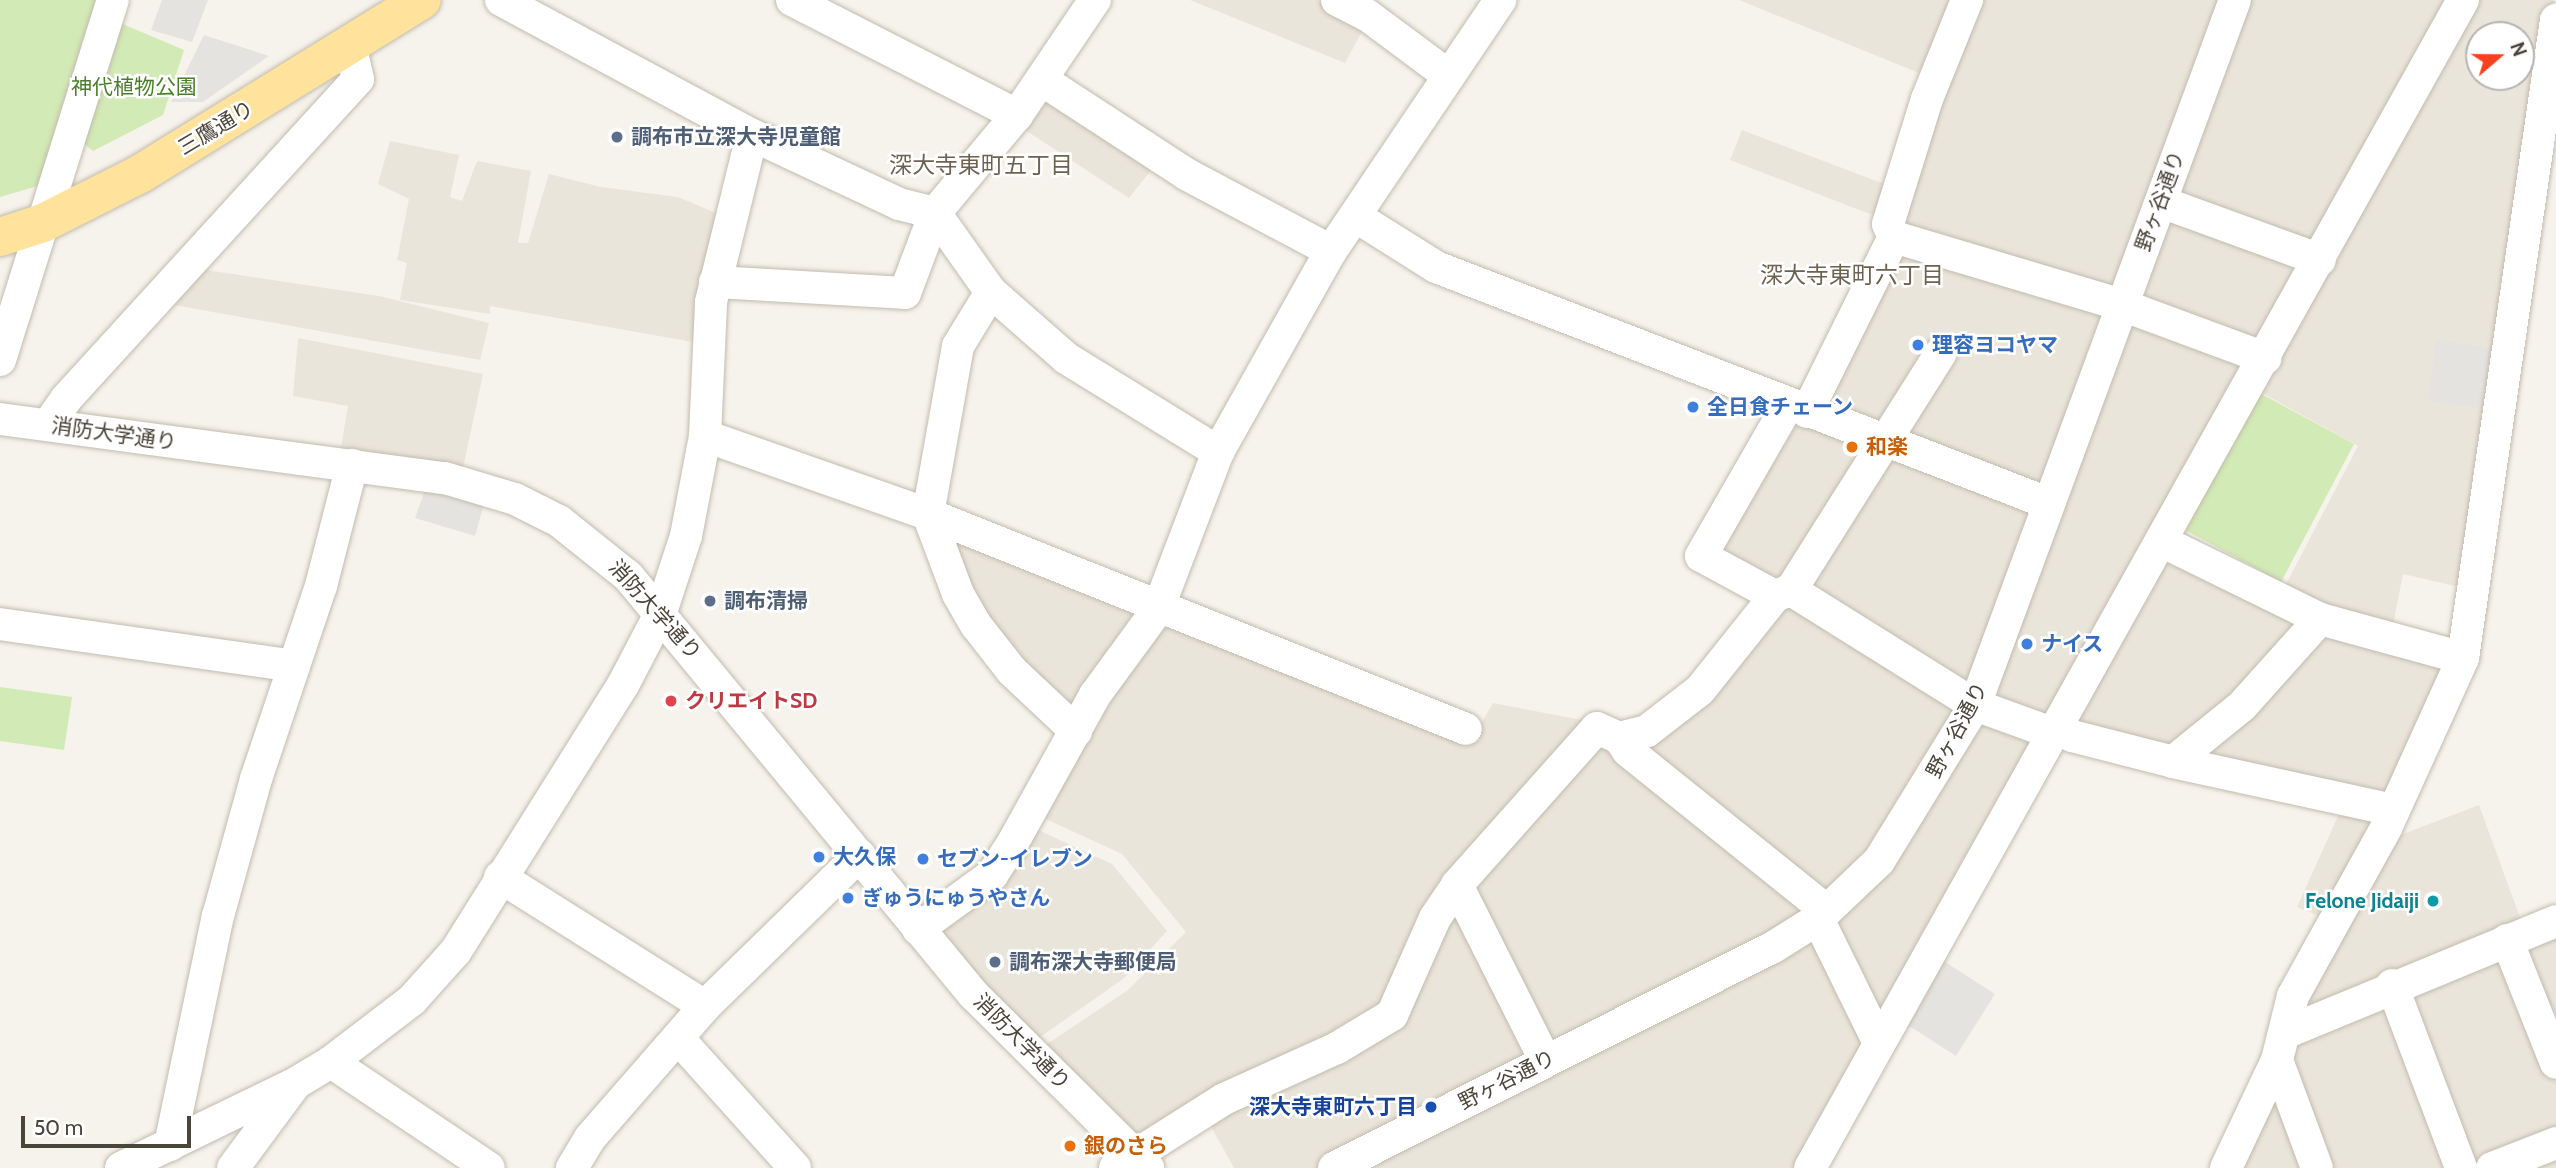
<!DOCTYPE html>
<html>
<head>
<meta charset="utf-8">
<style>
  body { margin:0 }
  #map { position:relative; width:2556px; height:1168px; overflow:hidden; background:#f6f3ec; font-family:Cabin,"Noto Sans JP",sans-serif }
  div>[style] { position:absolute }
  .residential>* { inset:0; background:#eae5da }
  .green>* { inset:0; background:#d2eab5 }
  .parking>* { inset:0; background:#e5e3e0 }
  .roads { filter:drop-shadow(0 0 2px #c2bbae) drop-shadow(0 0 2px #c2bbae) }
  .minor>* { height:32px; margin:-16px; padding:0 16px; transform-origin:16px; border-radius:16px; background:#fff }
  .major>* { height:38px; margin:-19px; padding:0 19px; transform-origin:19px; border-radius:19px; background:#ffe39c }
  .dots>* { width:19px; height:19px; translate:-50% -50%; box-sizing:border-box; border:4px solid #fff; border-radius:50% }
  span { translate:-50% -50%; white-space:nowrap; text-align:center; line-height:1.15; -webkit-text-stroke:5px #fff; paint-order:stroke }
  .park-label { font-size:21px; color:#4a7f2a }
  .street-label { font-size:21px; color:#4b4439 }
  .service-label { font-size:21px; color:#4e5e75; font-weight:700 }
  .left { translate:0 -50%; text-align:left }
  .shop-label { font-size:21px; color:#366cbe; font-weight:700 }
  .food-label { font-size:21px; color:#c56008; font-weight:700 }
  .health-label { font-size:21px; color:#be3a42; font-weight:700 }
  .culture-label { font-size:21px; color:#0d838f; font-weight:700 }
  .right { translate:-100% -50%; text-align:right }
  .transit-label { font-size:21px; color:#164399; font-weight:700 }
  .neighbourhood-label { font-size:23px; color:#6e6250 }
  .north { position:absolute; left:2465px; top:21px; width:70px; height:70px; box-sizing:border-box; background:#fff; border:2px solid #b7b4b0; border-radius:50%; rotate:70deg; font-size:19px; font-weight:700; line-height:28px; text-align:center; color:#4b4439 }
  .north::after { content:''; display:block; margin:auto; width:24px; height:32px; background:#fc3f1d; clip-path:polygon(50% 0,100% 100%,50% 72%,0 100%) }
  .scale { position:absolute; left:21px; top:1116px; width:170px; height:32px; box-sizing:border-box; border:4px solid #4b4439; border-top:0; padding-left:9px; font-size:21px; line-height:24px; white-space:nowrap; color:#4b4439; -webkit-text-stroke:5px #fff; paint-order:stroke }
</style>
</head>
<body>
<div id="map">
  <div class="residential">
    <div style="clip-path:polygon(1190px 0,1317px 0,1366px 24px,1345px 63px)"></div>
    <div style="clip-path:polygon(1739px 0,1953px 0,1919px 73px)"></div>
    <div style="clip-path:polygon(evenodd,1979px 0,2554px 0,2468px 589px,2403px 574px,2392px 630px,2334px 613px,2284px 588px,2358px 446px,2246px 384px,1888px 1021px,1873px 1011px,1830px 918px,1640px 742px,1783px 595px,1713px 554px,1895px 219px,1979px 0,2479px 35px,2521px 35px,2521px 77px,2479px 77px,2479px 35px)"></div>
    <div style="clip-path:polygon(1046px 86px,1159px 160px,1129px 198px,1016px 124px)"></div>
    <div style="clip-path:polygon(1742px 130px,1887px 185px,1875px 216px,1730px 160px)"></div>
    <div style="clip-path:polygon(390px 141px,459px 155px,450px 197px,462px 201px,477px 161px,531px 171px,518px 243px,528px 243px,549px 174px,601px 187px,678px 197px,723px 216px,693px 342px,490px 306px,490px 314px,400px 300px,407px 263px,397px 260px,409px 199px,378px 184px)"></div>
    <div style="clip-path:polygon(193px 268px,379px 296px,489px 323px,480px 360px,163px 303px)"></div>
    <div style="clip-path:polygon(298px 338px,483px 374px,463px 468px,340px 453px,348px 406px,293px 396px)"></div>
    <div style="clip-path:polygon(956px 532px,1472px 739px,1493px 703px,1587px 721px,1795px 885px,1874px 1040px,1802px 1168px,1234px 1168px,1208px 1121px,1153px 1152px,1041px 1048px,1128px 990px,1186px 932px,1122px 854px,1037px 815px,1086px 725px,975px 612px,949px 554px)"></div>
    <div style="clip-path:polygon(2168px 547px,2448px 657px,2369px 847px,2479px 805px,2526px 934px,2556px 926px,2556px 1168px,2230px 1168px,2326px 919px,2297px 907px,2348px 794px,2070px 721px)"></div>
    <div style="clip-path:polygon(1034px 828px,1112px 864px,1167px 931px,1123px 979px,1033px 1042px,933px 928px)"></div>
  </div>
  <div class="green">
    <div style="clip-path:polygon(0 0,103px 0,48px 183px,0 197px)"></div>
    <div style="clip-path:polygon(118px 22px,184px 50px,163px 115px,93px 151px,77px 138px)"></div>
    <div style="clip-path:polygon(2256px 391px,2354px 444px,2281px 582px,2182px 528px)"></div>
    <div style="clip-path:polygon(0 687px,72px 697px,64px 750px,0 741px)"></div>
  </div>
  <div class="parking">
    <div style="clip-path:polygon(162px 0,208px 0,192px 42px,151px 30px)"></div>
    <div style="clip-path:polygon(204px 35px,269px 56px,203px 102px,171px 102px)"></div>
    <div style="clip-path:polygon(2436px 340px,2499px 349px,2492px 410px,2428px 401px)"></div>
    <div style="clip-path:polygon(425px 490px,484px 504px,475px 536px,415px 518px)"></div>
    <div style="clip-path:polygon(1939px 958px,1995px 994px,1956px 1056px,1900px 1020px)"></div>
  </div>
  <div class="roads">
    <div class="minor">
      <div style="left:501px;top:0;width:285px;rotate:28.3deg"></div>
      <div style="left:752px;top:135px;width:162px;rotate:25.1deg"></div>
      <div style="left:899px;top:204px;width:37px;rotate:14deg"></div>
      <div style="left:935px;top:213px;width:97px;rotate:54.7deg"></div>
      <div style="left:991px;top:292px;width:100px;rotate:41.3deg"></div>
      <div style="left:1066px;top:358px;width:179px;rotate:31.7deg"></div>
      <div style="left:792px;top:0;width:253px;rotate:27.1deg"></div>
      <div style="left:1337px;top:0;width:34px;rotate:27deg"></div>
      <div style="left:1367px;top:15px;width:102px;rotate:36.6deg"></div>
      <div style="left:1042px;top:80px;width:172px;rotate:33.1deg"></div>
      <div style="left:1186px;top:174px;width:164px;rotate:28deg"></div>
      <div style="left:2161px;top:202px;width:169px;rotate:20deg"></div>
      <div style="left:1355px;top:216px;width:96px;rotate:32.2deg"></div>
      <div style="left:1436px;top:267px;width:656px;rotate:21.09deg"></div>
      <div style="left:1894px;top:237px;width:238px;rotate:16.6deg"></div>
      <div style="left:2122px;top:305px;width:153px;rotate:20.3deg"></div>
      <div style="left:715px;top:282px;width:190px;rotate:3.3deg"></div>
      <div style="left:905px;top:293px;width:85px;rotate:-69.4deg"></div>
      <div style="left:935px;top:213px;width:128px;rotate:-50.1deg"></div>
      <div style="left:1017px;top:115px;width:139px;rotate:-55.9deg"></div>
      <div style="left:991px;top:292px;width:63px;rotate:121.4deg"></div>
      <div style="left:958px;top:346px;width:171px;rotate:100.1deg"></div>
      <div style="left:928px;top:514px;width:85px;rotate:69.4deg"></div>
      <div style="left:958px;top:594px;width:36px;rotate:60deg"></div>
      <div style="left:976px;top:625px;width:58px;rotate:52deg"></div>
      <div style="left:1012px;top:671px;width:88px;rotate:43.2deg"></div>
      <div style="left:0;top:360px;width:377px;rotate:-72.6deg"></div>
      <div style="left:1807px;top:412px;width:195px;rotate:-63.6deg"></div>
      <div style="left:1894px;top:237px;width:14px;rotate:-115deg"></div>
      <div style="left:1888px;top:224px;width:131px;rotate:-72.7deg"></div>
      <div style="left:1927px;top:99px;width:107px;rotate:-68deg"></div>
      <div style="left:0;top:419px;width:449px;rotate:7.6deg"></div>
      <div style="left:445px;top:478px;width:73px;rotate:16.7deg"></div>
      <div style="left:515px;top:499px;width:49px;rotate:26.6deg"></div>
      <div style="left:559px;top:521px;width:88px;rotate:38.6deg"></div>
      <div style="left:628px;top:576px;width:542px;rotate:50.47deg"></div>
      <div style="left:973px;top:994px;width:247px;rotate:44.8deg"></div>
      <div style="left:48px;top:425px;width:32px;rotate:-55deg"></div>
      <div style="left:66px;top:399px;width:433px;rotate:-47.6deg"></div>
      <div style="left:358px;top:79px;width:35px;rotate:-103deg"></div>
      <div style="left:705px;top:436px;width:236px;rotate:19.3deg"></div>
      <div style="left:928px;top:514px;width:579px;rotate:21.78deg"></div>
      <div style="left:2161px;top:541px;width:177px;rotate:26.1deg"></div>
      <div style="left:2320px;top:619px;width:148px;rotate:15.3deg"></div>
      <div style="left:1791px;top:590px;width:217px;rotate:32deg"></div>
      <div style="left:1975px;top:705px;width:85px;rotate:19.9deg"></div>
      <div style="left:1775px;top:596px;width:84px;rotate:-151.6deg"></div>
      <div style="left:1701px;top:556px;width:174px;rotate:-60.1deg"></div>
      <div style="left:0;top:624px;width:297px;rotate:8.1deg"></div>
      <div style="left:2057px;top:728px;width:17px;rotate:28deg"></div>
      <div style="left:2072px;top:736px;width:104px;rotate:14.4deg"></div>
      <div style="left:2173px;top:762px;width:226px;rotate:12.3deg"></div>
      <div style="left:1619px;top:738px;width:16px;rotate:55deg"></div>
      <div style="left:1628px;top:751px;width:255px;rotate:38.8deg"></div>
      <div style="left:2173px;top:762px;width:89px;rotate:-39.1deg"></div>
      <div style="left:2242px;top:706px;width:117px;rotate:-48.1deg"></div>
      <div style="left:500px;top:877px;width:242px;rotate:32.2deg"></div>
      <div style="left:1457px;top:885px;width:196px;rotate:63.3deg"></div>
      <div style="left:1818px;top:919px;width:138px;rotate:63.8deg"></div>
      <div style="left:918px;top:929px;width:92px;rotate:-36.1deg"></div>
      <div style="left:992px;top:875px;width:35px;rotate:-57deg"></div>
      <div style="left:1011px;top:846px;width:173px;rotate:-60.9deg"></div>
      <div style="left:1095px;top:695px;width:107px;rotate:-53.8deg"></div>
      <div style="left:1158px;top:609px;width:168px;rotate:-69.1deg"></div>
      <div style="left:1218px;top:452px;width:231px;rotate:-60.7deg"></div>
      <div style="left:1331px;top:251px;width:303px;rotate:-56deg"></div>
      <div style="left:2507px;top:940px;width:132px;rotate:68.3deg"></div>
      <div style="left:2392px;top:985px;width:196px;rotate:69.3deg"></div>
      <div style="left:2287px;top:1032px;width:291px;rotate:-22.4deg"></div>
      <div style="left:678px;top:1038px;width:175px;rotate:48deg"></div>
      <div style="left:2277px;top:1060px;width:115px;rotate:69.7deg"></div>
      <div style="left:331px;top:1062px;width:190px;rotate:33.9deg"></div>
      <div style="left:170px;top:1145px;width:234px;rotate:-78.2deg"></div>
      <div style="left:218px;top:916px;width:142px;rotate:-74.5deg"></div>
      <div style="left:256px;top:779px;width:204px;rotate:-71.4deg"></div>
      <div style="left:321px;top:586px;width:125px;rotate:-75.6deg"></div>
      <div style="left:121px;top:1168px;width:195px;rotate:-25.9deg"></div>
      <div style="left:296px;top:1083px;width:41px;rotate:-31deg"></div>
      <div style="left:331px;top:1062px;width:102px;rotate:-37.4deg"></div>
      <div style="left:412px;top:1000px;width:66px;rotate:-48.1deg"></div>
      <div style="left:456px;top:951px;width:314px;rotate:-57.9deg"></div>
      <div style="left:623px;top:685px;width:82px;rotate:-62.5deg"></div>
      <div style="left:661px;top:612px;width:80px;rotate:-71.8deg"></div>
      <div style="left:686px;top:536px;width:102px;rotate:-79.2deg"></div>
      <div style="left:705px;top:436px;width:134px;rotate:-87.4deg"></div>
      <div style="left:711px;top:302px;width:172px;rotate:-76.2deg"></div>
      <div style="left:233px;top:1168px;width:101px;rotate:-53.5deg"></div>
      <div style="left:572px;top:1168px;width:35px;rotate:-59deg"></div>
      <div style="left:590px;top:1138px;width:175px;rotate:-48.9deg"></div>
      <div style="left:705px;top:1006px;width:216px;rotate:-44.3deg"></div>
      <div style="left:1115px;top:1168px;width:129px;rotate:-32.3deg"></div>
      <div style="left:1224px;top:1099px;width:124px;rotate:-24.3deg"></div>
      <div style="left:1337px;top:1048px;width:64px;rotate:-31deg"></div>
      <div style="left:1392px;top:1015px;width:106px;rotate:-66.1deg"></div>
      <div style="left:1435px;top:918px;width:40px;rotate:-56deg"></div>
      <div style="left:1457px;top:885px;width:210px;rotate:-48.3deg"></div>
      <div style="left:1597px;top:728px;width:24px;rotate:24deg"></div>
      <div style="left:1619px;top:738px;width:29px;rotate:-14deg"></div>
      <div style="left:1647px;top:731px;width:67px;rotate:-37.7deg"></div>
      <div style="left:1700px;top:690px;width:120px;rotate:-51.4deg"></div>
      <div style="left:1775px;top:596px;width:17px;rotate:-21deg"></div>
      <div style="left:1791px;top:590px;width:280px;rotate:-57.7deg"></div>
      <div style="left:1334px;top:1168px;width:490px;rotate:-26.7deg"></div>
      <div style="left:1772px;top:948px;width:54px;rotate:-32.2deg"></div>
      <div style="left:1818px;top:919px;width:84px;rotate:-43.6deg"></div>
      <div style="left:1879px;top:861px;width:183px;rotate:-58.4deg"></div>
      <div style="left:1975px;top:705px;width:751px;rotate:-69.76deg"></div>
      <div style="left:1810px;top:1168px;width:1338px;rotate:-60.79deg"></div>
      <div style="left:2226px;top:1168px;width:119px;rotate:-64.7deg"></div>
      <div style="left:2277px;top:1060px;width:66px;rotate:-76deg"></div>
      <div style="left:2293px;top:996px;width:192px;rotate:-61deg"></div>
      <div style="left:2386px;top:828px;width:187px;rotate:-65.6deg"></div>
      <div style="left:2463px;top:658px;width:645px;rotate:-81.71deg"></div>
      <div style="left:2492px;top:1168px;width:69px;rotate:-21.3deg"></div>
    </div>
    <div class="major">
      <div style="left:0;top:237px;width:45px;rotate:-18deg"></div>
      <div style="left:43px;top:223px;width:109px;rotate:-26.8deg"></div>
      <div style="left:140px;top:174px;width:331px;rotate:-31.7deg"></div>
    </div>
  </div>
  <div class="dots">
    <div style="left:617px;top:137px;background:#5c6f8a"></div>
    <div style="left:1918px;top:345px;background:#3f7fe0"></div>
    <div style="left:1693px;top:407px;background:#3f7fe0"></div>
    <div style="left:1852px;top:447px;background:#e8710a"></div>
    <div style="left:710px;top:601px;background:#5c6f8a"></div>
    <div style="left:2027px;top:644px;background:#3f7fe0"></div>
    <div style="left:671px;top:701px;background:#e0444e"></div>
    <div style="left:819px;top:857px;background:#3f7fe0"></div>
    <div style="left:923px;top:859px;background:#3f7fe0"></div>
    <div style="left:848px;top:898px;background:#3f7fe0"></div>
    <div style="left:2433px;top:901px;background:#0f9aa8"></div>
    <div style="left:995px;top:962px;background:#5c6f8a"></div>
    <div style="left:1431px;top:1107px;background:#1a4fb4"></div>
    <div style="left:1070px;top:1146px;background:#e8710a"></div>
  </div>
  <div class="park-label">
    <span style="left:134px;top:87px">神代植物公園</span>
  </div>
  <div class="street-label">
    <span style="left:216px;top:128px;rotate:-31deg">三鷹通り</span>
    <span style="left:2160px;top:201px;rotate:-70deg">野ヶ谷通り</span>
    <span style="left:114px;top:434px;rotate:8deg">消防大学通り</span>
    <span style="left:655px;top:610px;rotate:48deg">消防大学通り</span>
    <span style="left:1957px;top:730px;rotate:-62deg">野ヶ谷通り</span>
    <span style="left:1022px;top:1042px;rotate:45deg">消防大学通り</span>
    <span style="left:1507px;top:1080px;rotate:-27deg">野ヶ谷通り</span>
  </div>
  <div class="service-label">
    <span class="left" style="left:631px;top:137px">調布市立深大寺児童館</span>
    <span class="left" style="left:724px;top:601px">調布清掃</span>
    <span class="left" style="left:1009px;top:962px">調布深大寺郵便局</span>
  </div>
  <div class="shop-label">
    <span class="left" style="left:1932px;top:345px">理容ヨコヤマ</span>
    <span class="left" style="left:1707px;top:407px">全日食チェーン</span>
    <span class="left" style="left:2041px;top:644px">ナイス</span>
    <span class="left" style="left:833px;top:857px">大久保</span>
    <span class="left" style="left:937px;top:859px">セブン-イレブン</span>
    <span class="left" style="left:862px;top:898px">ぎゅうにゅうやさん</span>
  </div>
  <div class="food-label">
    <span class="left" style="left:1866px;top:447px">和楽</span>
    <span class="left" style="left:1084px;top:1146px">銀のさら</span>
  </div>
  <div class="health-label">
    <span class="left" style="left:685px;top:701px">クリエイトSD</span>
  </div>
  <div class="culture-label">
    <span class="right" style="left:2419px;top:901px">Felone Jidaiji</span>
  </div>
  <div class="transit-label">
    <span class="right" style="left:1417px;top:1107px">深大寺東町六丁目</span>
  </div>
  <div class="neighbourhood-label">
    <span style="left:981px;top:165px">深大寺東町五丁目</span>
    <span style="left:1852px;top:275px">深大寺東町六丁目</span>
  </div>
  <div class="north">N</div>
  <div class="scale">50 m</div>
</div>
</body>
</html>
